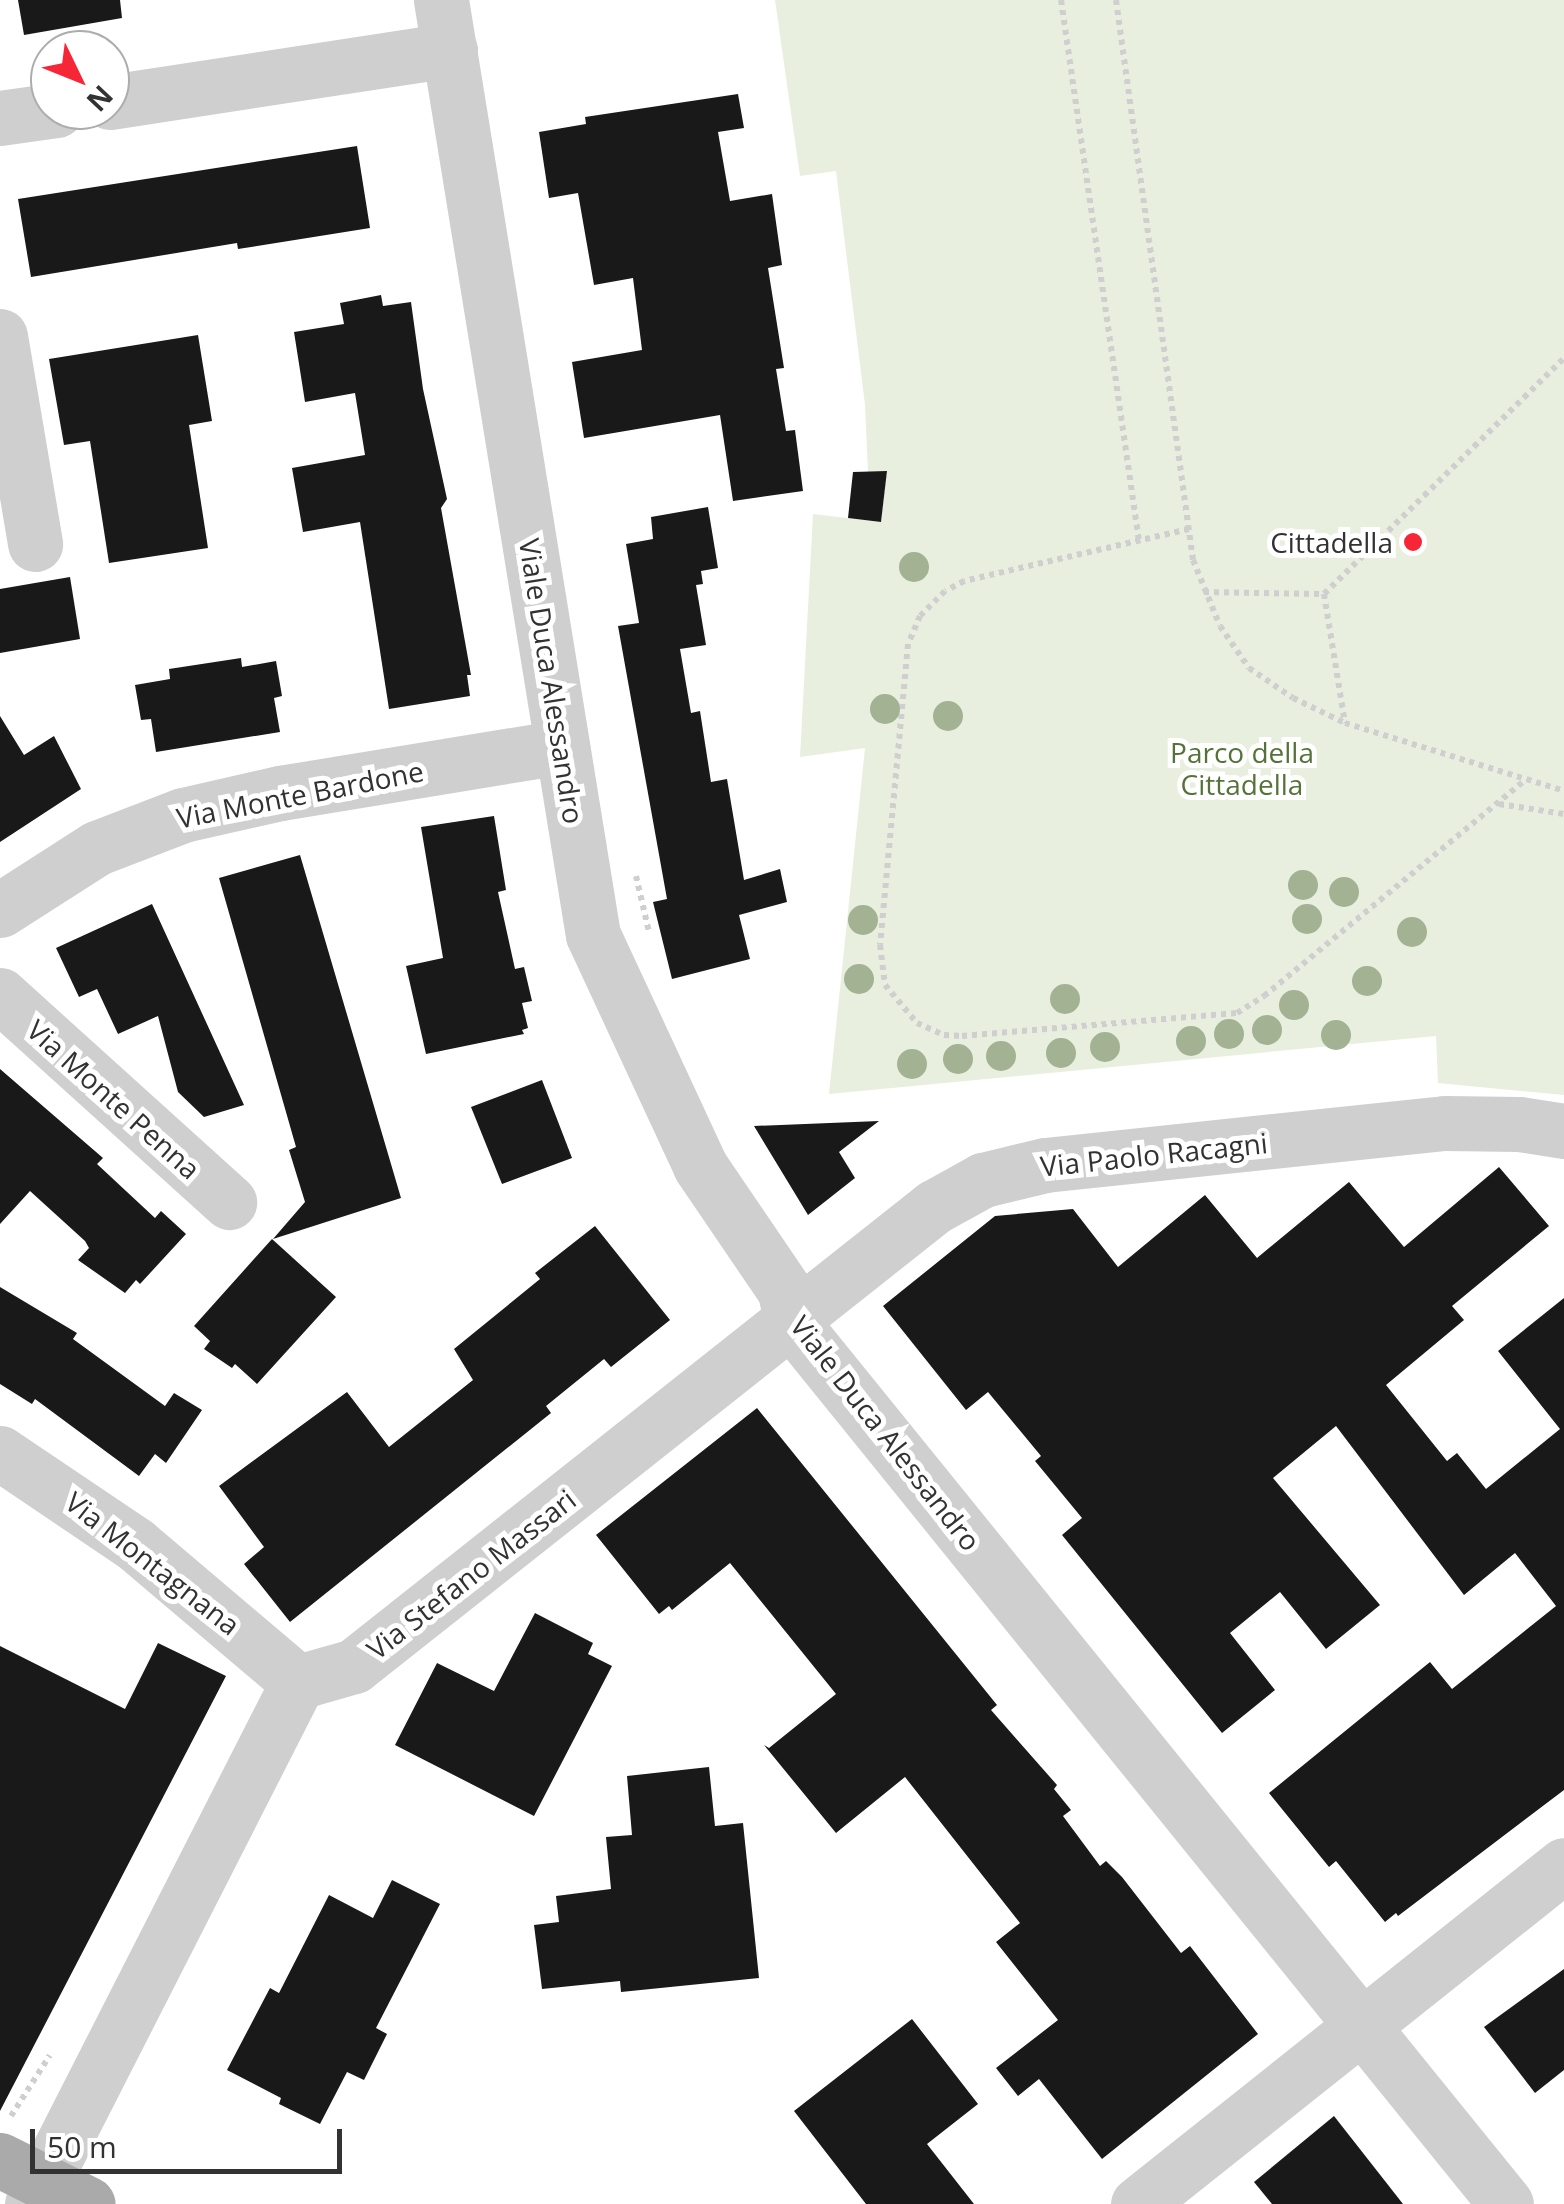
<!DOCTYPE html>
<html>
<head>
<meta charset="utf-8">
<style>
  body { margin:0 }
  #map { position:relative; width:1564px; height:2204px; overflow:hidden; background:#fff; font-family:"Open Sans",sans-serif }
  div>[style] { position:absolute }
  .green>* { inset:0; background:#e8efdf }
  .building>* { inset:0; background:#191919 }
  .path>* { height:6px; margin-top:-3px; transform-origin:0; background:repeating-linear-gradient(90deg,#cfcfcf 0 5px,transparent 0 10px) }
  .minor>* { height:55px; margin:-27.5px; padding:0 27.5px; transform-origin:27.5px; border-radius:27.5px; background:#cfcfcf }
  .major>* { height:55px; margin:-27.5px; padding:0 27.5px; transform-origin:27.5px; border-radius:27.5px; background:#aaa }
  .trees>* { width:30px; height:30px; margin:-15px; border-radius:50%; background:#a2b292 }
  .dots>* { width:28px; height:28px; translate:-50% -50%; box-sizing:border-box; border:5px solid #fff; border-radius:50% }
  span { translate:-50% -50%; white-space:nowrap; text-align:center; line-height:1.15; -webkit-text-stroke:10px #fff; paint-order:stroke }
  .poi-label { font-size:28px; color:#323232 }
  .right { translate:-100% -50%; text-align:right }
  .street-label { font-size:28px; color:#323232 }
  .park-label { font-size:28px; color:#557339 }
  .north { position:absolute; left:30px; top:30px; width:100px; height:100px; box-sizing:border-box; background:#fff; border:2px solid #adadad; border-radius:50%; rotate:133deg; font-size:28px; font-weight:700; line-height:40px; text-align:center; color:#323232 }
  .north::after { content:''; display:block; margin:auto; width:35px; height:45px; background:#f72636; clip-path:polygon(50% 0,100% 100%,50% 72%,0 100%) }
  .scale { position:absolute; left:30px; top:2129px; width:312px; height:45px; box-sizing:border-box; border:5px solid #323232; border-top:0; padding-left:12px; font-size:30px; line-height:35px; white-space:nowrap; color:#323232; -webkit-text-stroke:8px #fff; paint-order:stroke }
</style>
</head>
<body>
<div id="map">
  <div class="green">
    <div style="clip-path:polygon(775px 0,1564px 0,1564px 1095px,1438px 1083px,1436px 1036px,829px 1094px,865px 748px,800px 757px,813px 514px,881px 522px,887px 472px,868px 472px,865px 405px,836px 171px,800px 176px)"></div>
  </div>
  <div class="building">
    <div style="clip-path:polygon(18px 0,120px 0,122px 18px,24px 35px)"></div>
    <div style="clip-path:polygon(738px 94px,744px 128px,718px 132px,730px 201px,772px 194px,782px 265px,768px 268px,784px 368px,776px 369px,786px 431px,795px 430px,803px 491px,733px 501px,720px 415px,584px 438px,572px 362px,642px 350px,633px 278px,594px 285px,578px 193px,549px 198px,539px 132px,586px 124px,585px 117px)"></div>
    <div style="clip-path:polygon(357px 146px,370px 228px,238px 249px,237px 243px,31px 277px,18px 199px)"></div>
    <div style="clip-path:polygon(381px 295px,383px 306px,411px 302px,423px 389px,447px 499px,441px 508px,471px 675px,467px 675px,470px 696px,389px 709px,360px 522px,303px 532px,292px 468px,365px 455px,355px 393px,305px 402px,294px 332px,344px 324px,340px 303px)"></div>
    <div style="clip-path:polygon(198px 335px,212px 421px,189px 425px,208px 548px,109px 563px,90px 441px,64px 445px,49px 359px)"></div>
    <div style="clip-path:polygon(887px 471px,881px 522px,848px 518px,853px 472px)"></div>
    <div style="clip-path:polygon(708px 507px,718px 568px,701px 571px,703px 584px,696px 585px,706px 645px,680px 649px,691px 713px,700px 711px,711px 782px,727px 779px,744px 880px,780px 869px,787px 902px,739px 915px,750px 959px,672px 979px,653px 902px,667px 899px,618px 626px,639px 623px,626px 544px,653px 539px,651px 517px)"></div>
    <div style="clip-path:polygon(70px 577px,80px 639px,0 653px,0 589px)"></div>
    <div style="clip-path:polygon(241px 658px,242px 667px,276px 661px,282px 696px,274px 698px,280px 732px,156px 752px,151px 719px,141px 720px,135px 685px,170px 679px,169px 669px)"></div>
    <div style="clip-path:polygon(0 716px,24px 755px,54px 736px,81px 789px,0 842px)"></div>
    <div style="clip-path:polygon(494px 816px,506px 890px,498px 892px,515px 969px,524px 967px,532px 1001px,522px 1003px,528px 1028px,522px 1030px,524px 1034px,426px 1054px,406px 966px,443px 958px,421px 827px)"></div>
    <div style="clip-path:polygon(300px 855px,401px 1198px,273px 1239px,305px 1202px,289px 1150px,296px 1147px,219px 878px)"></div>
    <div style="clip-path:polygon(152px 904px,244px 1105px,204px 1117px,178px 1092px,158px 1016px,118px 1034px,97px 989px,79px 997px,56px 948px)"></div>
    <div style="clip-path:polygon(0 1069px,103px 1158px,97px 1164px,155px 1218px,161px 1211px,186px 1234px,140px 1284px,136px 1280px,125px 1293px,78px 1260px,89px 1248px,85px 1241px,30px 1191px,0 1224px)"></div>
    <div style="clip-path:polygon(542px 1080px,572px 1158px,502px 1184px,471px 1107px)"></div>
    <div style="clip-path:polygon(879px 1121px,839px 1152px,855px 1178px,808px 1215px,754px 1126px)"></div>
    <div style="clip-path:polygon(1499px 1167px,1549px 1226px,1452px 1306px,1464px 1320px,1386px 1385px,1447px 1461px,1457px 1453px,1486px 1489px,1560px 1429px,1498px 1351px,1564px 1298px,1564px 1790px,1398px 1916px,1396px 1913px,1385px 1922px,1336px 1861px,1329px 1867px,1269px 1793px,1430px 1662px,1452px 1689px,1556px 1606px,1515px 1553px,1464px 1595px,1336px 1426px,1273px 1478px,1380px 1605px,1326px 1649px,1280px 1592px,1230px 1633px,1275px 1690px,1222px 1733px,1062px 1535px,1082px 1518px,1035px 1461px,1041px 1456px,988px 1392px,966px 1410px,883px 1306px,995px 1216px,1073px 1209px,1118px 1267px,1205px 1195px,1257px 1258px,1349px 1182px,1404px 1247px)"></div>
    <div style="clip-path:polygon(595px 1226px,670px 1320px,611px 1367px,604px 1359px,546px 1406px,551px 1413px,290px 1622px,244px 1564px,264px 1547px,219px 1486px,347px 1392px,389px 1447px,473px 1380px,454px 1349px,540px 1279px,535px 1273px)"></div>
    <div style="clip-path:polygon(272px 1239px,336px 1297px,257px 1384px,235px 1364px,232px 1368px,204px 1349px,210px 1341px,194px 1326px)"></div>
    <div style="clip-path:polygon(0 1287px,77px 1333px,73px 1339px,165px 1406px,174px 1393px,202px 1410px,166px 1463px,155px 1454px,139px 1476px,35px 1399px,32px 1404px,0 1384px)"></div>
    <div style="clip-path:polygon(757px 1408px,997px 1705px,991px 1710px,1057px 1785px,1054px 1789px,1071px 1810px,1063px 1816px,1100px 1866px,1106px 1861px,1122px 1877px,1181px 1953px,1190px 1946px,1258px 2034px,1102px 2159px,1039px 2079px,1018px 2096px,996px 2068px,1058px 2020px,996px 1942px,1020px 1923px,905px 1777px,836px 1833px,764px 1745px,769px 1748px,836px 1694px,730px 1563px,672px 1610px,669px 1606px,659px 1614px,596px 1535px)"></div>
    <div style="clip-path:polygon(535px 1613px,593px 1643px,588px 1654px,612px 1666px,534px 1816px,395px 1745px,437px 1663px,494px 1691px)"></div>
    <div style="clip-path:polygon(158px 1643px,226px 1676px,0 2111px,0 1646px,125px 1709px)"></div>
    <div style="clip-path:polygon(709px 1767px,715px 1826px,743px 1823px,759px 1978px,621px 1992px,620px 1981px,542px 1989px,534px 1925px,559px 1922px,556px 1896px,611px 1889px,606px 1837px,632px 1835px,627px 1776px)"></div>
    <div style="clip-path:polygon(392px 1880px,440px 1904px,376px 2028px,387px 2034px,364px 2080px,347px 2072px,320px 2124px,279px 2104px,281px 2098px,227px 2070px,270px 1988px,279px 1993px,329px 1895px,373px 1918px)"></div>
    <div style="clip-path:polygon(1564px 1969px,1564px 2070px,1535px 2093px,1484px 2027px)"></div>
    <div style="clip-path:polygon(912px 2019px,978px 2104px,927px 2144px,974px 2204px,866px 2204px,794px 2111px)"></div>
    <div style="clip-path:polygon(1334px 2116px,1403px 2204px,1272px 2204px,1254px 2182px)"></div>
  </div>
  <div class="path">
    <div style="left:1061px;top:0;width:547px;rotate:81.8deg"></div>
    <div style="left:1116px;top:0;width:565px;rotate:82.17deg"></div>
    <div style="left:1193px;top:560px;width:71px;rotate:67.8deg"></div>
    <div style="left:1220px;top:626px;width:51px;rotate:55.4deg"></div>
    <div style="left:1249px;top:668px;width:53px;rotate:34.3deg"></div>
    <div style="left:1293px;top:698px;width:58px;rotate:25.7deg"></div>
    <div style="left:1345px;top:723px;width:229px;rotate:17.2deg"></div>
    <div style="left:1189px;top:529px;width:231px;rotate:167deg"></div>
    <div style="left:964px;top:581px;width:21px;rotate:152deg"></div>
    <div style="left:945px;top:591px;width:35px;rotate:135deg"></div>
    <div style="left:920px;top:616px;width:30px;rotate:113deg"></div>
    <div style="left:908px;top:644px;width:302px;rotate:95.3deg"></div>
    <div style="left:880px;top:945px;width:40px;rotate:82.9deg"></div>
    <div style="left:885px;top:985px;width:50px;rotate:49.9deg"></div>
    <div style="left:917px;top:1023px;width:30px;rotate:24deg"></div>
    <div style="left:944px;top:1035px;width:18px;rotate:3deg"></div>
    <div style="left:962px;top:1036px;width:276px;rotate:-4.8deg"></div>
    <div style="left:1237px;top:1013px;width:32px;rotate:-32deg"></div>
    <div style="left:1264px;top:996px;width:337px;rotate:-39.6deg"></div>
    <div style="left:1204px;top:592px;width:120px;rotate:1deg"></div>
    <div style="left:1324px;top:594px;width:337px;rotate:-44.5deg"></div>
    <div style="left:1324px;top:594px;width:131px;rotate:80.8deg"></div>
    <div style="left:1499px;top:804px;width:66px;rotate:8.7deg"></div>
    <div style="left:636px;top:876px;width:57px;rotate:76.9deg"></div>
    <div style="left:11px;top:2116px;width:72px;rotate:-57.4deg"></div>
  </div>
  <div class="minor">
    <div style="left:441px;top:0;width:947px;rotate:80.77deg"></div>
    <div style="left:593px;top:935px;width:255px;rotate:65.1deg"></div>
    <div style="left:700px;top:1166px;width:151px;rotate:55.8deg"></div>
    <div style="left:785px;top:1291px;width:31px;rotate:79deg"></div>
    <div style="left:791px;top:1321px;width:1136px;rotate:51deg"></div>
    <div style="left:110px;top:102px;width:344px;rotate:-8.7deg"></div>
    <div style="left:0;top:118px;width:57px;rotate:-8.1deg"></div>
    <div style="left:0;top:336px;width:211px;rotate:80.4deg"></div>
    <div style="left:0;top:910px;width:115px;rotate:-32.6deg"></div>
    <div style="left:97px;top:848px;width:92px;rotate:-21deg"></div>
    <div style="left:183px;top:815px;width:99px;rotate:-12.8deg"></div>
    <div style="left:280px;top:793px;width:286px;rotate:-9.3deg"></div>
    <div style="left:0;top:995px;width:309px;rotate:42.1deg"></div>
    <div style="left:0;top:1453px;width:163px;rotate:34deg"></div>
    <div style="left:135px;top:1544px;width:214px;rotate:40.3deg"></div>
    <div style="left:32px;top:2204px;width:586px;rotate:-63deg"></div>
    <div style="left:298px;top:1682px;width:58px;rotate:-15.9deg"></div>
    <div style="left:354px;top:1666px;width:740px;rotate:-38.36deg"></div>
    <div style="left:934px;top:1207px;width:56px;rotate:-28.9deg"></div>
    <div style="left:983px;top:1180px;width:64px;rotate:-13.6deg"></div>
    <div style="left:1045px;top:1165px;width:402px;rotate:-6deg"></div>
    <div style="left:1445px;top:1123px;width:74px;rotate:0.8deg"></div>
    <div style="left:1519px;top:1124px;width:46px;rotate:8.8deg"></div>
    <div style="left:1138px;top:2204px;width:544px;rotate:-38.51deg"></div>
  </div>
  <div class="major">
    <div style="left:0;top:2160px;width:98px;rotate:26.6deg"></div>
  </div>
  <div class="trees">
    <div style="left:914px;top:567px"></div>
    <div style="left:885px;top:709px"></div>
    <div style="left:948px;top:716px"></div>
    <div style="left:1303px;top:885px"></div>
    <div style="left:1344px;top:892px"></div>
    <div style="left:1307px;top:919px"></div>
    <div style="left:863px;top:920px"></div>
    <div style="left:1412px;top:932px"></div>
    <div style="left:859px;top:979px"></div>
    <div style="left:1367px;top:981px"></div>
    <div style="left:1065px;top:999px"></div>
    <div style="left:1294px;top:1005px"></div>
    <div style="left:1267px;top:1030px"></div>
    <div style="left:1229px;top:1034px"></div>
    <div style="left:1336px;top:1035px"></div>
    <div style="left:1191px;top:1041px"></div>
    <div style="left:1105px;top:1047px"></div>
    <div style="left:1061px;top:1053px"></div>
    <div style="left:1001px;top:1056px"></div>
    <div style="left:958px;top:1059px"></div>
    <div style="left:912px;top:1064px"></div>
  </div>
  <div class="dots">
    <div style="left:1413px;top:542px;background:#f72636"></div>
  </div>
  <div class="poi-label">
    <span class="right" style="left:1393px;top:542px">Cittadella</span>
  </div>
  <div class="street-label">
    <span style="left:552px;top:681px;rotate:81deg">Viale Duca Alessandro</span>
    <span style="left:300px;top:794px;rotate:-11deg">Via Monte Bardone</span>
    <span style="left:114px;top:1099px;rotate:42deg">Via Monte Penna</span>
    <span style="left:1154px;top:1154px;rotate:-6deg">Via Paolo Racagni</span>
    <span style="left:886px;top:1433px;rotate:52deg">Viale Duca Alessandro</span>
    <span style="left:153px;top:1563px;rotate:38deg">Via Montagnana</span>
    <span style="left:471px;top:1574px;rotate:-38deg">Via Stefano Massari</span>
  </div>
  <div class="park-label">
    <span style="left:1242px;top:768px">Parco della<br>Cittadella</span>
  </div>
  <div class="north">N</div>
  <div class="scale">50 m</div>
</div>
</body>
</html>
